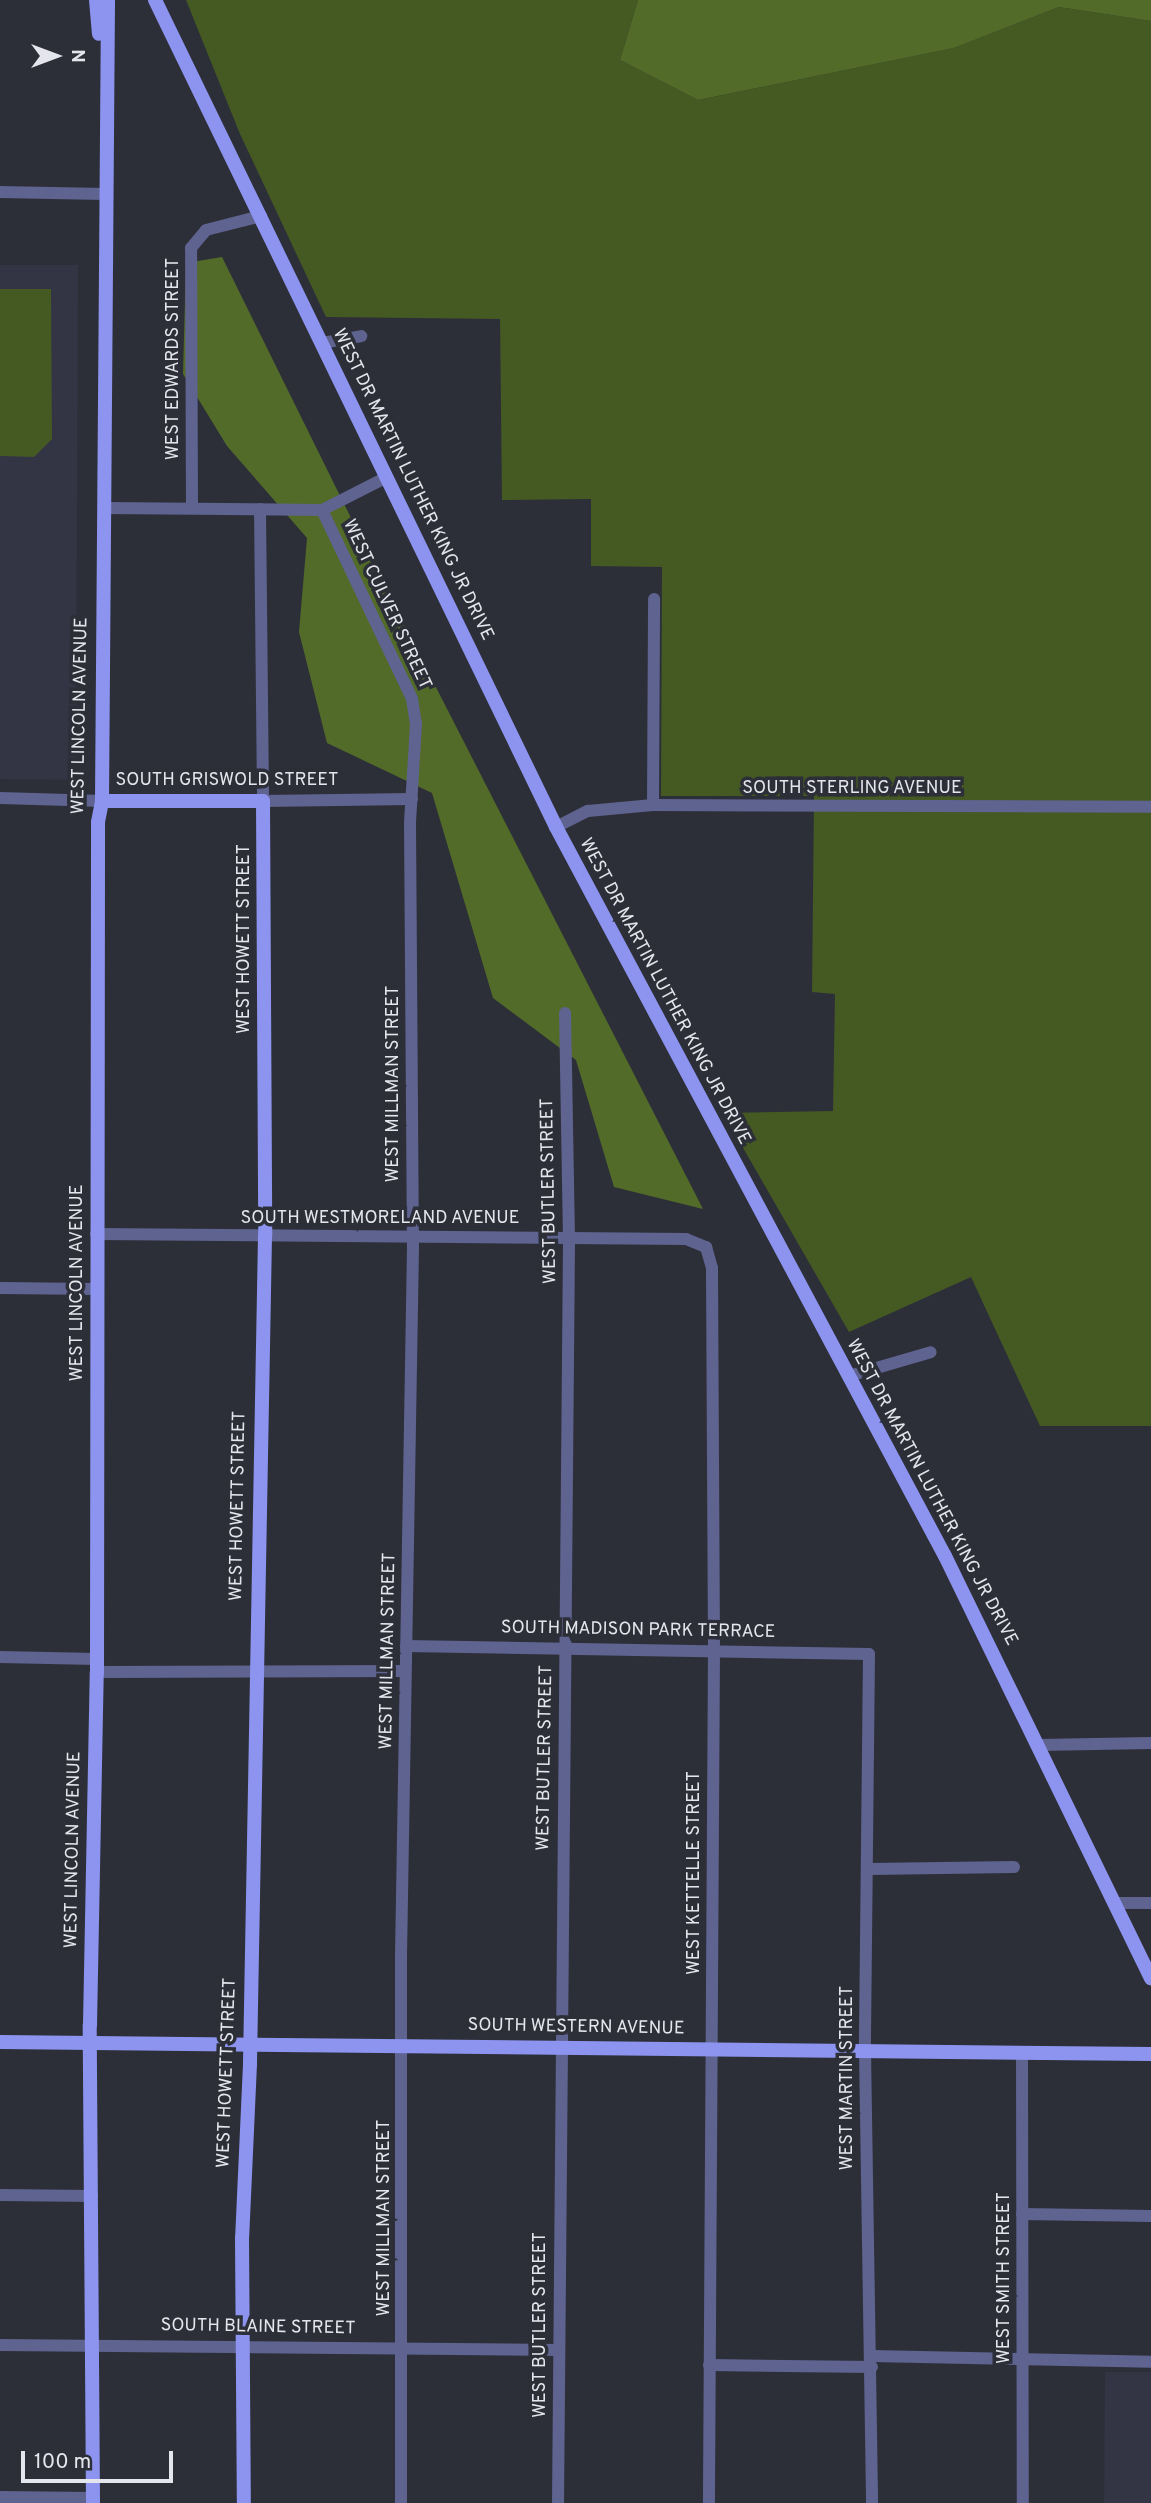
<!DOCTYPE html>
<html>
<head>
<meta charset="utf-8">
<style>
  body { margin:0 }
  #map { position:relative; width:1151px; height:2503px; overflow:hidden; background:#2d2f38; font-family:Overpass,sans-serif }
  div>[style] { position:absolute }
  .built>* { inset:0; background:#333444 }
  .green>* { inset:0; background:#455923 }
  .forest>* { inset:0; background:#526b28 }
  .minor>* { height:12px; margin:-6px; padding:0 6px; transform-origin:6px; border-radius:6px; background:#5f6390 }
  .major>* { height:14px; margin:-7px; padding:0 7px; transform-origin:7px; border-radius:7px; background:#8d94f0 }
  span { translate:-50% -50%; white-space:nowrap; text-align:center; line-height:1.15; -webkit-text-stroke:7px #2d2f38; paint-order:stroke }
  .street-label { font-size:18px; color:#e5e6ed }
  .north { position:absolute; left:21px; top:21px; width:70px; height:70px; -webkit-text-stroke:5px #2d2f38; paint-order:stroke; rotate:90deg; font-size:19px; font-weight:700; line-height:28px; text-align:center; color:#e5e6ed }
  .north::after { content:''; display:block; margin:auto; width:24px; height:32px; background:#e5e6ed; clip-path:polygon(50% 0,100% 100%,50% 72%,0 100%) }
  .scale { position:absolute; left:21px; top:2451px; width:152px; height:32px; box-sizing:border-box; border:4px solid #e5e6ed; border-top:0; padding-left:9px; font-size:21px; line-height:24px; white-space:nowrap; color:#e5e6ed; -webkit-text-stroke:5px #2d2f38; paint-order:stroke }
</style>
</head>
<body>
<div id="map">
  <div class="built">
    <div style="clip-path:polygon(0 265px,78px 265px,76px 780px,0 779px)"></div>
    <div style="clip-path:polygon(1105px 2372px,1151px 2372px,1151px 2503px,1104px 2503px)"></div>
  </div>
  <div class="green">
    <div style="clip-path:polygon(186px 0,638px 0,620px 60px,698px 100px,954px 48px,1059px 7px,1151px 21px,1151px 1426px,1040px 1426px,971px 1277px,849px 1332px,723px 1113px,833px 1111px,835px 994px,812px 992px,814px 796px,661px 796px,662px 567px,591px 566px,591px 499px,502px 500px,500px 319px,326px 317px,240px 134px)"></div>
    <div style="clip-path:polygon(0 289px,51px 289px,52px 439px,34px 457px,0 456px)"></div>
  </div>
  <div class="forest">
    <div style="clip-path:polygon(638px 0,1151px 0,1151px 21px,1059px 7px,954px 48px,698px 100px,620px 60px)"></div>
    <div style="clip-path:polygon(222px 257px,399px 615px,703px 1209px,614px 1187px,576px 1060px,493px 998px,432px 793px,327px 743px,299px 632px,307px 538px,227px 446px,183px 374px,186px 263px)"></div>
  </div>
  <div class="minor">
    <div style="left:0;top:192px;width:104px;rotate:1.1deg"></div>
    <div style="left:322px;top:343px;width:40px;rotate:-10deg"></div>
    <div style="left:104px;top:508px;width:218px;rotate:0.5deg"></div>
    <div style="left:322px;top:510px;width:71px;rotate:-26.9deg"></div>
    <div style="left:192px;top:508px;width:260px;rotate:-90.2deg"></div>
    <div style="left:191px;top:248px;width:23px;rotate:-50deg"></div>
    <div style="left:206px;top:230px;width:57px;rotate:-14.3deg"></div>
    <div style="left:260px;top:509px;width:292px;rotate:89.4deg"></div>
    <div style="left:263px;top:801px;width:149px;rotate:-0.8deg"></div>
    <div style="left:322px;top:510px;width:209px;rotate:64.5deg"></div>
    <div style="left:412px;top:699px;width:25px;rotate:81deg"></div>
    <div style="left:416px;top:724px;width:99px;rotate:93.5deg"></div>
    <div style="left:410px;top:823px;width:424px;rotate:89.6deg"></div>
    <div style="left:413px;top:1247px;width:708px;rotate:90.97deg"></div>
    <div style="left:401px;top:1955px;width:548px;rotate:90deg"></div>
    <div style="left:0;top:798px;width:102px;rotate:1.7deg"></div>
    <div style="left:653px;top:805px;width:206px;rotate:-89.7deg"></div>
    <div style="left:556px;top:827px;width:36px;rotate:-27deg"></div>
    <div style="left:588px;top:811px;width:65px;rotate:-5.3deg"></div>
    <div style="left:653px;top:805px;width:498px;rotate:0.2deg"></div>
    <div style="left:96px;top:1234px;width:590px;rotate:0.49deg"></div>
    <div style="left:686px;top:1239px;width:22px;rotate:22deg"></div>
    <div style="left:706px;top:1247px;width:22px;rotate:74deg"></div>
    <div style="left:712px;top:1268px;width:382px;rotate:89.7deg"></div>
    <div style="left:714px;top:1650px;width:853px;rotate:90.34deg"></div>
    <div style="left:0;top:1288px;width:97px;rotate:0.6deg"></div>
    <div style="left:849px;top:1376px;width:85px;rotate:-16.3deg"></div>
    <div style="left:406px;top:1646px;width:463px;rotate:1deg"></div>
    <div style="left:869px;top:1654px;width:397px;rotate:90.6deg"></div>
    <div style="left:865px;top:2051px;width:452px;rotate:89.1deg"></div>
    <div style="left:0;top:1657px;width:97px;rotate:1.2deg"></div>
    <div style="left:97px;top:1672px;width:308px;rotate:-0.2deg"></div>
    <div style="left:1039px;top:1745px;width:112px;rotate:-1deg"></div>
    <div style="left:869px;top:1869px;width:145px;rotate:-0.8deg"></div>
    <div style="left:1116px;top:1903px;width:35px"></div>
    <div style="left:1022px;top:2053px;width:450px;rotate:89.9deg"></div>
    <div style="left:0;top:2195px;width:92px;rotate:0.6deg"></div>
    <div style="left:1022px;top:2214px;width:129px;rotate:0.9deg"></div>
    <div style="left:0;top:2345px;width:559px;rotate:0.51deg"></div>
    <div style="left:872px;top:2356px;width:279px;rotate:1.2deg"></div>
    <div style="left:709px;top:2365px;width:163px;rotate:0.7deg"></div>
    <div style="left:0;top:2497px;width:93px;rotate:0.6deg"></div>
    <div style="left:558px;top:2503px;width:1264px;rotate:-89.5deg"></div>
    <div style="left:569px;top:1239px;width:226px;rotate:-91deg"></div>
  </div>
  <div class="major">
    <div style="left:96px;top:0;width:34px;rotate:85deg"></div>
    <div style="left:155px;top:0;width:919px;rotate:64.13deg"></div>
    <div style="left:556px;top:827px;width:826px;rotate:61.92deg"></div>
    <div style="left:945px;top:1556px;width:470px;rotate:64deg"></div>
    <div style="left:102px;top:801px;width:161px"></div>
    <div style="left:263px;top:801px;width:435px;rotate:89.7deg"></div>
    <div style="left:265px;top:1236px;width:828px;rotate:91.04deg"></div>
    <div style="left:250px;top:2064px;width:174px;rotate:92.6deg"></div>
    <div style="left:242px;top:2238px;width:265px;rotate:89.6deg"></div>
    <div style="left:0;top:2042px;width:1151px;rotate:0.6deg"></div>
    <div style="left:93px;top:2503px;width:478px;rotate:-90.4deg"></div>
    <div style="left:90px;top:2025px;width:353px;rotate:-88.9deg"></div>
    <div style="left:97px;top:1672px;width:850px;rotate:-89.93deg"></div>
    <div style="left:98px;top:822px;width:21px;rotate:-79deg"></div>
    <div style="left:102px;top:801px;width:801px;rotate:-89.57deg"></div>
  </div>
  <div class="street-label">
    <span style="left:174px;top:359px;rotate:-90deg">WEST EDWARDS STREET</span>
    <span style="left:412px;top:485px;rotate:64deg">WEST DR MARTIN LUTHER KING JR DRIVE</span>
    <span style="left:386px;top:605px;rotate:65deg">WEST CULVER STREET</span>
    <span style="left:81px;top:716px;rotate:-89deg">WEST LINCOLN AVENUE</span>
    <span style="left:227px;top:781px">SOUTH GRISWOLD STREET</span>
    <span style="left:852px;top:789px">SOUTH STERLING AVENUE</span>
    <span style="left:245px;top:939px;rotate:-90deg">WEST HOWETT STREET</span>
    <span style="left:664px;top:992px;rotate:62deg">WEST DR MARTIN LUTHER KING JR DRIVE</span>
    <span style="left:394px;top:1084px;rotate:-90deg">WEST MILLMAN STREET</span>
    <span style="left:550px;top:1191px;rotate:-91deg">WEST BUTLER STREET</span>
    <span style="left:380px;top:1219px">SOUTH WESTMORELAND AVENUE</span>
    <span style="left:78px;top:1283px;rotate:-90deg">WEST LINCOLN AVENUE</span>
    <span style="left:931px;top:1493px;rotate:62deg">WEST DR MARTIN LUTHER KING JR DRIVE</span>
    <span style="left:239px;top:1506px;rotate:-89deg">WEST HOWETT STREET</span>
    <span style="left:638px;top:1631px;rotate:1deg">SOUTH MADISON PARK TERRACE</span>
    <span style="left:389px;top:1651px;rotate:-89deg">WEST MILLMAN STREET</span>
    <span style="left:546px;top:1758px;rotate:-89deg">WEST BUTLER STREET</span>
    <span style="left:74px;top:1850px;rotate:-89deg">WEST LINCOLN AVENUE</span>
    <span style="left:695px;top:1873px;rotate:-90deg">WEST KETTELLE STREET</span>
    <span style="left:576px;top:2028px;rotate:1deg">SOUTH WESTERN AVENUE</span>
    <span style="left:228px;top:2073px;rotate:-88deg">WEST HOWETT STREET</span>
    <span style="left:848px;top:2078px;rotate:-90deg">WEST MARTIN STREET</span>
    <span style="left:385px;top:2218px;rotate:-90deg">WEST MILLMAN STREET</span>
    <span style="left:1005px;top:2278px;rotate:-90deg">WEST SMITH STREET</span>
    <span style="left:541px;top:2325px;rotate:-90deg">WEST BUTLER STREET</span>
    <span style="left:258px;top:2328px;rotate:1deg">SOUTH BLAINE STREET</span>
  </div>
  <div class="north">N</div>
  <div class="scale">100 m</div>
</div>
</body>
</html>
